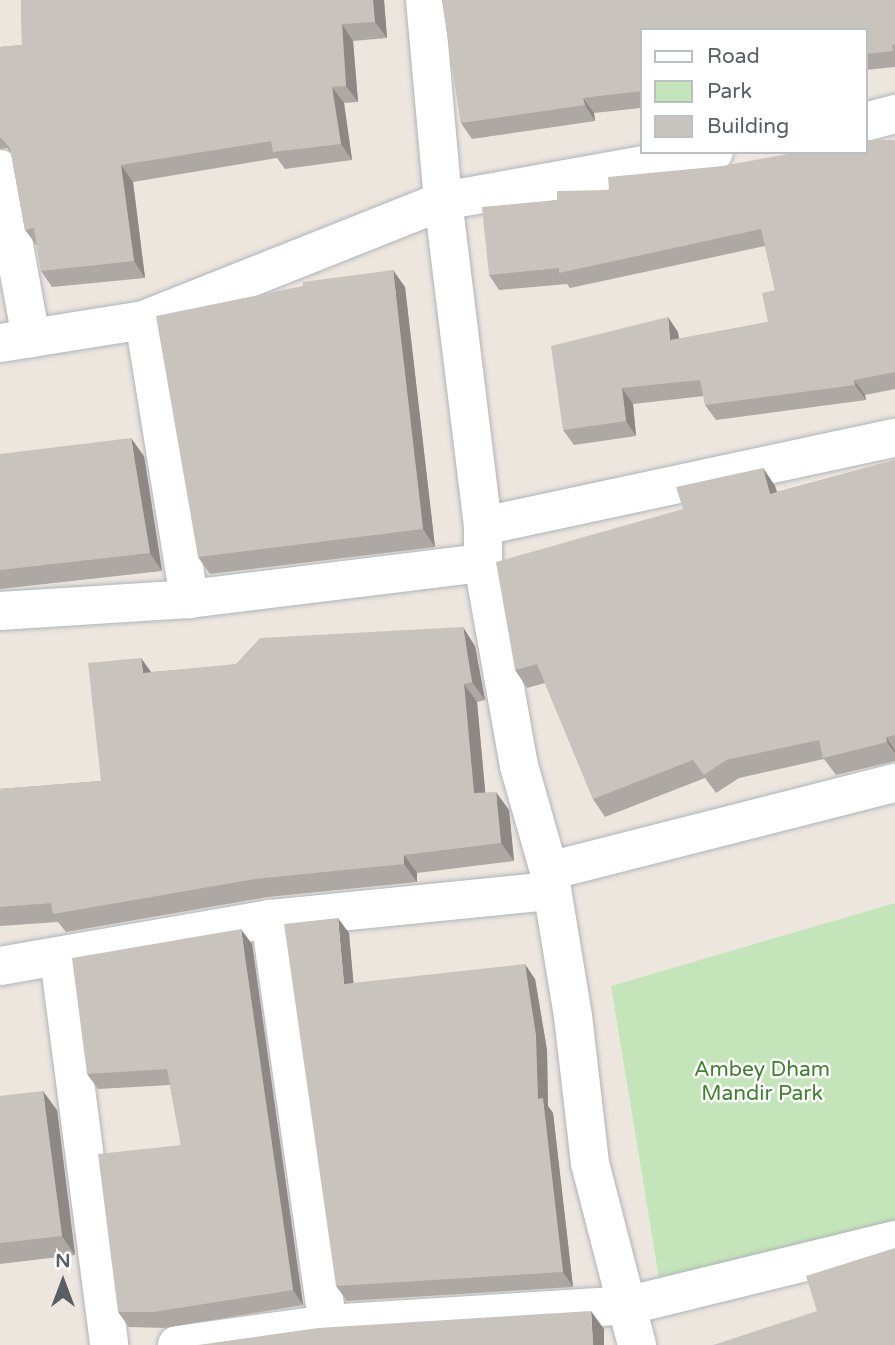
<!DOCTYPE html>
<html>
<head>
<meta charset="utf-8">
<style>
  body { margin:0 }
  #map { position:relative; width:895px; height:1345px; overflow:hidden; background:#ece6df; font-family:"Varela Round",sans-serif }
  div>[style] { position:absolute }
  .green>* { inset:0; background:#c4e5ba }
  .roads { filter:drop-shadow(0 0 2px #b0b4b8) drop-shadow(0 0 2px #b0b4b8) }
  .minor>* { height:38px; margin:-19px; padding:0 19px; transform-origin:19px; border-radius:19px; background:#fff }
  .wall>* { inset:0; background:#ada8a3 }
  .shaded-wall>* { inset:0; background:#8d8885 }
  .building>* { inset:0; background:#c9c3be }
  span { translate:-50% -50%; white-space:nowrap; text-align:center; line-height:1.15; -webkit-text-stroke:5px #fff; paint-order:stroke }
  .park-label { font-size:21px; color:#408030 }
  .legend { position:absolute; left:640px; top:28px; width:228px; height:126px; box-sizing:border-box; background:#fff; border:2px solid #bcbfc0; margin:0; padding:9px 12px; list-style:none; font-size:21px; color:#585e61 }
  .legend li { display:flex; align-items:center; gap:14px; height:35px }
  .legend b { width:35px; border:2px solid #bcbfc0 }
  .north { position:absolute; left:28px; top:1247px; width:70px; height:70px; -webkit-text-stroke:5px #fff; paint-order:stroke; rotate:0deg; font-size:19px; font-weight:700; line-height:28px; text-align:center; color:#585e61 }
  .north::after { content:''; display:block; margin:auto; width:24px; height:32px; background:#585e61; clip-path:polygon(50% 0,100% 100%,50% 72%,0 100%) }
</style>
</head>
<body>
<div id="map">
  <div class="green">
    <div style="clip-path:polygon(895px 903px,895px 1225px,663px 1302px,611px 986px)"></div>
  </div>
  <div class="roads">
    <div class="minor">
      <div style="left:865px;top:122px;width:31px;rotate:-15deg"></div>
      <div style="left:0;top:169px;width:172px;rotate:79.6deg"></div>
      <div style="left:144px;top:320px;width:283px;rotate:80.8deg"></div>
      <div style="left:0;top:343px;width:146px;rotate:-9.1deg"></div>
      <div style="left:144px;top:320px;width:322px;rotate:-21.7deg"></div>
      <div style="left:443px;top:201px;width:202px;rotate:-95.1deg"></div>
      <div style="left:483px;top:526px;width:421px;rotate:-12.1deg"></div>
      <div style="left:0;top:611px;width:189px;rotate:-3.6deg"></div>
      <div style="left:189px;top:599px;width:296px;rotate:-7deg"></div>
      <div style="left:549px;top:871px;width:357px;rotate:-14.3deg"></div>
      <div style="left:270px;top:919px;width:409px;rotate:81.9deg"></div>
      <div style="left:59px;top:958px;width:390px;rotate:82.6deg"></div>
      <div style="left:0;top:966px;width:274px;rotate:-9.9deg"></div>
      <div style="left:270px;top:919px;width:281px;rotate:-5.7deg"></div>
      <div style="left:177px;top:1345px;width:152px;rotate:-7.9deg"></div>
      <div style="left:328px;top:1324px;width:303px;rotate:-3.6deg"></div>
      <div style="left:630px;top:1305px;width:273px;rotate:-13.8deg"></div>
      <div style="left:637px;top:1345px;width:188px;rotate:-104.5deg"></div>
      <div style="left:590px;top:1163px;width:148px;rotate:-96.6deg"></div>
      <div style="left:573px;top:1016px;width:147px;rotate:-99.4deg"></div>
      <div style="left:549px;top:871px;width:109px;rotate:-105.9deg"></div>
      <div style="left:519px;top:766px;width:206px;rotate:-100.1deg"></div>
      <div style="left:483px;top:563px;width:37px;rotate:-90deg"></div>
      <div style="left:483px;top:526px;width:327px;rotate:-97deg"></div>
      <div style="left:443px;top:201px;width:275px;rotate:-10.2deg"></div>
    </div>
  </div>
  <div class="wall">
    <div style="clip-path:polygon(21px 0,384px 0,387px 38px,353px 41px,358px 102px,344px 103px,352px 160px,285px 169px,277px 158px,133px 182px,145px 278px,52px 287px,41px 271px,37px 246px,25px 230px,11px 153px,7px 148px,0 149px,0 47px,22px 45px)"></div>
    <div style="clip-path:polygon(442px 0,895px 0,895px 67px,865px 70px,865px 30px,641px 30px,641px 108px,594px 113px,595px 121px,472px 139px,461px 123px)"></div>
    <div style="clip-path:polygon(895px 140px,895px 389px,865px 395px,866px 400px,716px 420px,705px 405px,704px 396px,633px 404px,636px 436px,574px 445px,563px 430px,678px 332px,679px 339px,768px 322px,775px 290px,765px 246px,570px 288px,567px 284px,499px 290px,489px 275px,557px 200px,723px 166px)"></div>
    <div style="clip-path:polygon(405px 287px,435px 547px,210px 574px,198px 557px)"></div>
    <div style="clip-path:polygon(0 454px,144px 456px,162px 571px,0 589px)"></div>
    <div style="clip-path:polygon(895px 460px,895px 761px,836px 775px,824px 759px,739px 778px,716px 793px,705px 778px,605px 817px,593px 799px,545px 683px,527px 688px,515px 670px,683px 509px,763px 468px,775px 486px,777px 492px)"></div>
    <div style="clip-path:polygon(475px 646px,485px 700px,477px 702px,485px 792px,509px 810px,514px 861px,417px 873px,417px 882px,268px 897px,66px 932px,58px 922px,0 926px,0 789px,101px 781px,151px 672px)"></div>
    <div style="clip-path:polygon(349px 933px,353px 983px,535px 979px,547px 1050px,548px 1106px,553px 1113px,573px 1287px,347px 1301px,336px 1286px)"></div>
    <div style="clip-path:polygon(252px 944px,303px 1305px,164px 1328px,129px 1327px,118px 1312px,181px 1145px,170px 1085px,98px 1089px,87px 1074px)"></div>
    <div style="clip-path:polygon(0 1096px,57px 1110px,75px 1255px,0 1264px)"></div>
  </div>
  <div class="shaded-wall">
    <div style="clip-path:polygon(373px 0,384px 0,387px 38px,375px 22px)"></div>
    <div style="clip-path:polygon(342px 24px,353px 41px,358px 102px,346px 86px)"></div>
    <div style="clip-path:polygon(332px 87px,344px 103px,352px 160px,341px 144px)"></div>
    <div style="clip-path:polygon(583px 98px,594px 113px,595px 121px,585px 105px)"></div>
    <div style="clip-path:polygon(121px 165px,133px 182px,145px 278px,134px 261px)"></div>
    <div style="clip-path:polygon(393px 270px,405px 287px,435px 547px,423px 529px)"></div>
    <div style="clip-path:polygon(668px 317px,678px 332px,681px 355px,670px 340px)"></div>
    <div style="clip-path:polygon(854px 380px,865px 395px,866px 400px,855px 385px)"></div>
    <div style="clip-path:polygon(622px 388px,633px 404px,636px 436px,626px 421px)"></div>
    <div style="clip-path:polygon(131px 438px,144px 456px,162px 571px,150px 553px)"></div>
    <div style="clip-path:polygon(763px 468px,775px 486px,783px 512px,770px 494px)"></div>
    <div style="clip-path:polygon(463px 627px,475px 646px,485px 700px,472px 682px)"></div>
    <div style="clip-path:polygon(141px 658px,154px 676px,143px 673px)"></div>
    <div style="clip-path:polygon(464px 684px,477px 702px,487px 811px,474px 793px)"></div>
    <div style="clip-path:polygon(886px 737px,895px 750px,895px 753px,887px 742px)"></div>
    <div style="clip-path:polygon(496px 792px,509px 810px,514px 861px,501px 843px)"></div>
    <div style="clip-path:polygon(404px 855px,417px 873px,417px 882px,404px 864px)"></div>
    <div style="clip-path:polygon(338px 918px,349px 933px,355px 999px,344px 984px)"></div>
    <div style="clip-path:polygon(241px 929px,252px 944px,303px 1305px,293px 1290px)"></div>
    <div style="clip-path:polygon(525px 964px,535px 979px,547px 1050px,548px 1106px,553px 1113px,573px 1287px,563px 1272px,538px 1099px)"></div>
    <div style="clip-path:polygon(43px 1091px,57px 1110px,75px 1255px,62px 1236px)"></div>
    <div style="clip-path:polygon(591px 1311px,604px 1329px,604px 1345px,593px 1345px)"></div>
  </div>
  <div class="building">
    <div style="clip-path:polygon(21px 0,373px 0,375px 22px,342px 24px,346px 86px,332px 87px,341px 144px,273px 152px,271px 141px,121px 165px,134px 261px,41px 271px,34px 228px,25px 230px,10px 148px,0 137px,0 47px,22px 45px)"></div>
    <div style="clip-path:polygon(442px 0,895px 0,895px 44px,892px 45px,893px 51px,865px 54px,865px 30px,641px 30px,641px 91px,583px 98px,585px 105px,461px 123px)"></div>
    <div style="clip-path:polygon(865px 140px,895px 140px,895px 372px,854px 380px,855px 385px,705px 405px,700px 380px,622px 388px,626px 421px,563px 430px,551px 346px,668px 317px,670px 340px,768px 322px,762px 293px,775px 290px,761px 229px,559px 273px,559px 268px,489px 275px,482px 207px,557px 200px,557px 191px,609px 190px,608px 177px,723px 166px,798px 152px,865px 152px)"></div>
    <div style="clip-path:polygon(393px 270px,423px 529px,198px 557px,156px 316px,303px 286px,303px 282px)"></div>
    <div style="clip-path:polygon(131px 438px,150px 553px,0 570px,0 454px)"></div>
    <div style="clip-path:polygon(895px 460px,895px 735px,886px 737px,887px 742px,823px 758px,819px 740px,726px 760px,704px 775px,693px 760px,593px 799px,537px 664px,515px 670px,496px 562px,683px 509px,676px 487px,763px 468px,770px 494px)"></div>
    <div style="clip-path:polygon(463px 627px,472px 682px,464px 684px,474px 793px,496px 792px,501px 843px,404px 855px,404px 864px,255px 879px,53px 914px,51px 903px,0 907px,0 789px,101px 781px,88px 663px,141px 658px,143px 673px,236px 664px,260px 638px)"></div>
    <div style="clip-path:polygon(338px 918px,344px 984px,525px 964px,536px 1035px,538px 1099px,543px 1098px,563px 1272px,336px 1286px,284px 924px)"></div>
    <div style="clip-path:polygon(241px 929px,293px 1290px,153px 1312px,118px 1312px,98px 1154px,181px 1145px,167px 1069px,87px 1074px,72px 958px)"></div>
    <div style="clip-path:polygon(43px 1091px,62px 1236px,0 1243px,0 1096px)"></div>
    <div style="clip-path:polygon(895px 1248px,895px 1345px,713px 1345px,817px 1311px,806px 1276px)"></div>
    <div style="clip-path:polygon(591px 1311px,593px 1345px,198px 1345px,318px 1328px)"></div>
  </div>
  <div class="park-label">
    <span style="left:762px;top:1082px">Ambey Dham<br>Mandir Park</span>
  </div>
  <ul class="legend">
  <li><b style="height:9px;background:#fff"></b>Road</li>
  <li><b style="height:19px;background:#c4e5ba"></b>Park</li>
  <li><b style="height:19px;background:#c9c3be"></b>Building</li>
  </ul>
  <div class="north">N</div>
</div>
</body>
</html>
